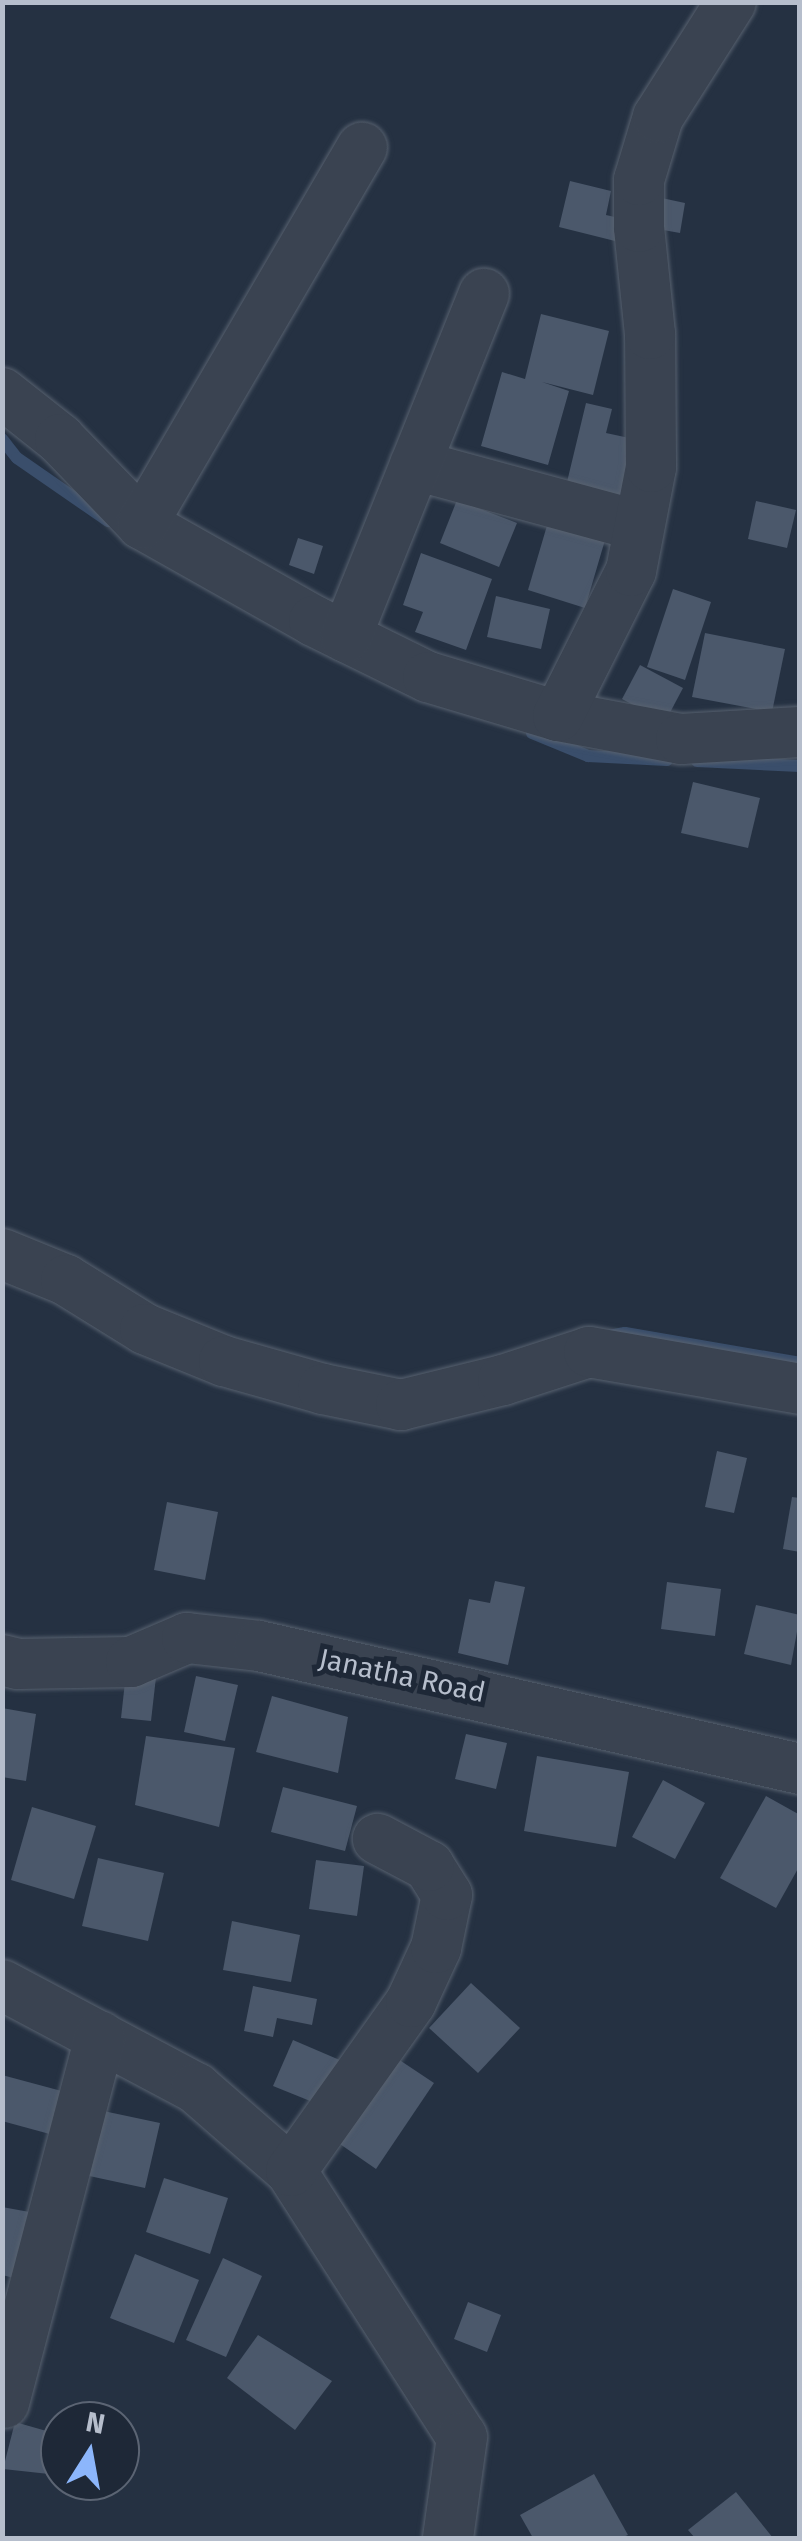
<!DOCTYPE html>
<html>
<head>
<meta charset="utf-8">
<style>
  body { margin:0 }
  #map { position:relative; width:802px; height:2541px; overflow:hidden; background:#253142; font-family:"Fira Sans",sans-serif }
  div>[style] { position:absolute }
  .stream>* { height:12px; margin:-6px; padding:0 6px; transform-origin:6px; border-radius:6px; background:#3a4e6b }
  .building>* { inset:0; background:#4b586b }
  .roads { filter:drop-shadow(0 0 2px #57616f) drop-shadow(0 0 2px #57616f) }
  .minor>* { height:50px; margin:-25px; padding:0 25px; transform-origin:25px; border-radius:25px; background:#3a4351 }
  span { translate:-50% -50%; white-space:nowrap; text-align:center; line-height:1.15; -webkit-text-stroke:10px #1e2837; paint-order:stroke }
  .street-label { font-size:28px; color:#b6becc }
  .frame { position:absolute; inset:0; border:5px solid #b6becc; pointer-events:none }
  .north { position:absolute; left:40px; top:2401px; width:100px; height:100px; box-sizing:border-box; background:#1e2837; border:2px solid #5b6473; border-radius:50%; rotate:11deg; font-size:28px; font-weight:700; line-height:40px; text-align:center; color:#b6becc }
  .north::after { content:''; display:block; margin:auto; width:35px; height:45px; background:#8cb6fb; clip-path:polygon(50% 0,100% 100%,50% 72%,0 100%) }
</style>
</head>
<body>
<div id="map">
  <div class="stream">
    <div style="left:2px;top:439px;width:24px;rotate:52deg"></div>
    <div style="left:17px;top:458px;width:111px;rotate:34.7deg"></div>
    <div style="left:532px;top:733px;width:61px;rotate:22.3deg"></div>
    <div style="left:588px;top:756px;width:79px;rotate:2.9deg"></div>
    <div style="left:697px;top:761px;width:103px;rotate:2.8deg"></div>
    <div style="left:609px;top:1336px;width:16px;rotate:-11deg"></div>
    <div style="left:625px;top:1333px;width:178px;rotate:9.7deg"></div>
  </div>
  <div class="building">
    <div style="clip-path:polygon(570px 181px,611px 191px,606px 215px,632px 221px,627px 244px,559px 227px)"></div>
    <div style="clip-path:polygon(657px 197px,685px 203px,680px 233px,652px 228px)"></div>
    <div style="clip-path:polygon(541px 314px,609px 331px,593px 395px,542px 382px,569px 391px,548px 465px,481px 446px,502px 372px,525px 379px)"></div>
    <div style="clip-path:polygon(586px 403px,612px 409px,606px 433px,634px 439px,620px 495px,567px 482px)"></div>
    <div style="clip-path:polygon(457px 500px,517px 523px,499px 567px,440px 543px)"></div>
    <div style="clip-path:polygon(756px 501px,796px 510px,787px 548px,748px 539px)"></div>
    <div style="clip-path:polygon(551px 512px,608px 530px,585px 608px,528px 590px)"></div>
    <div style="clip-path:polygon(298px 538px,323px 546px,314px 574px,289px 565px)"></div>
    <div style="clip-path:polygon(421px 553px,492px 579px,466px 650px,415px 632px,423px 612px,403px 605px)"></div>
    <div style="clip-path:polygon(673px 589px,711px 602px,685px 680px,647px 667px)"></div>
    <div style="clip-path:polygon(496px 596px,550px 609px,541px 649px,487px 637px)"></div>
    <div style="clip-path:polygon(705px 633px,785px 649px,772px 712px,692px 697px)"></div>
    <div style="clip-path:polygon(640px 665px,683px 688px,665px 722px,622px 699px)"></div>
    <div style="clip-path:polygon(693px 782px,760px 798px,748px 848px,681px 833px)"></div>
    <div style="clip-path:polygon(717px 1451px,747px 1458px,734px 1513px,705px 1507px)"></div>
    <div style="clip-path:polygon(792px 1497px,800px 1498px,800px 1552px,783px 1549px)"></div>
    <div style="clip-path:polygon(167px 1502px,218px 1512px,205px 1580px,154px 1570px)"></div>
    <div style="clip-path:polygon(495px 1581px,525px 1587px,508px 1665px,458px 1653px,469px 1599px,490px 1603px)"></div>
    <div style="clip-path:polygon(667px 1582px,721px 1589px,715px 1636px,661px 1629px)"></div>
    <div style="clip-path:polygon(756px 1605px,800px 1615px,791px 1665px,744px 1654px)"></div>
    <div style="clip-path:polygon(126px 1673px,156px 1677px,151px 1721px,121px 1718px)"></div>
    <div style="clip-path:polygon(196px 1676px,238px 1685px,225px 1741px,184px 1732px)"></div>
    <div style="clip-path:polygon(272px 1696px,348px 1717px,338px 1773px,256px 1752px)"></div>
    <div style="clip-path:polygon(2px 1708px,36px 1714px,26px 1781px,2px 1777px)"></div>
    <div style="clip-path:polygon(466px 1734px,507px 1743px,496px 1789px,455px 1779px)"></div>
    <div style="clip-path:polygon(146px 1736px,235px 1748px,219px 1827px,135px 1805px)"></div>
    <div style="clip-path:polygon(537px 1756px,629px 1772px,616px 1847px,524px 1831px)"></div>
    <div style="clip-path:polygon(663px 1780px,705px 1803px,675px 1859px,632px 1837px)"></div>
    <div style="clip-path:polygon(283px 1787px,357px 1806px,345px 1851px,271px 1832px)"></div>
    <div style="clip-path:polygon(766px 1796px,800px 1815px,800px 1865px,776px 1908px,720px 1878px)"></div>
    <div style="clip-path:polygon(32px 1807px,96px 1826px,74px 1899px,11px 1880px)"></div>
    <div style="clip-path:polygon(98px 1858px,164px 1873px,148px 1941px,82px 1926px)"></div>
    <div style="clip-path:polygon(316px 1860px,364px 1866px,357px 1916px,309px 1909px)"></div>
    <div style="clip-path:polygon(232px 1921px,300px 1935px,291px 1982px,223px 1970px)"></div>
    <div style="clip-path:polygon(471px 1983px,520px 2028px,478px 2073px,429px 2028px)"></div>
    <div style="clip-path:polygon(253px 1986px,317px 1999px,312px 2025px,277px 2018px,273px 2037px,244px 2031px)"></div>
    <div style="clip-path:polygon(293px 2040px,349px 2064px,330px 2109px,273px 2086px)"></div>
    <div style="clip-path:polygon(395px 2057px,434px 2083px,376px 2169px,337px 2142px)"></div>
    <div style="clip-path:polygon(2px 2075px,69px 2093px,57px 2136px,2px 2121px)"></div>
    <div style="clip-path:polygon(94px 2109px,160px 2123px,145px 2188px,80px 2174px)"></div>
    <div style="clip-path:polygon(164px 2178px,228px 2198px,210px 2254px,146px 2232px)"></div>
    <div style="clip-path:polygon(2px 2207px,35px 2213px,22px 2280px,2px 2275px)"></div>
    <div style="clip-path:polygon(135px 2254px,199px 2280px,174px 2343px,110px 2318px)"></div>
    <div style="clip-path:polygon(223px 2258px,262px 2276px,226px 2357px,186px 2340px)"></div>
    <div style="clip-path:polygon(468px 2302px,501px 2315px,487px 2352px,454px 2339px)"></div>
    <div style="clip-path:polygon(258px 2335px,332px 2381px,295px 2430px,227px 2378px)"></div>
    <div style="clip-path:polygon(15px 2422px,57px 2434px,49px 2474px,3px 2469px)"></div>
    <div style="clip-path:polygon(594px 2474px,628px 2535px,621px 2538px,533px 2538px,520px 2515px)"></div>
    <div style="clip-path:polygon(736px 2492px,773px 2538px,695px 2538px,688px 2530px)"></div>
  </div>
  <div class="roads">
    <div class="minor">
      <div style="left:2px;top:393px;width:74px;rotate:38.4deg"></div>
      <div style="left:60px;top:439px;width:118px;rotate:46deg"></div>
      <div style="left:142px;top:524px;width:197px;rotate:29.4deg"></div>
      <div style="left:314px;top:621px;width:127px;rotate:26.2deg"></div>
      <div style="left:428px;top:677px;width:136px;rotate:16.7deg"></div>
      <div style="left:558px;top:716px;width:125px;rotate:10.6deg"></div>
      <div style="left:681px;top:739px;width:119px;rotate:-3.4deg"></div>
      <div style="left:415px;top:465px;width:232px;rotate:15.2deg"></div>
      <div style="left:142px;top:524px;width:436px;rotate:-59.7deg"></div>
      <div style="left:346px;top:637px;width:370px;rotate:-68.1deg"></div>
      <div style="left:558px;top:716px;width:162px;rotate:-63.3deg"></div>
      <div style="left:631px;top:571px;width:106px;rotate:-79.1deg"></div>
      <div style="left:651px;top:467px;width:133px;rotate:-90.4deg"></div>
      <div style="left:650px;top:334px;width:108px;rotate:-95.9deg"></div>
      <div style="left:639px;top:227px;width:47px;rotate:-90deg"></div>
      <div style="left:639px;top:180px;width:66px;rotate:-73.2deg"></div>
      <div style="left:658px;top:117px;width:136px;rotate:-57.6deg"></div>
      <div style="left:2px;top:1254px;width:69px;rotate:22.1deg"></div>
      <div style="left:66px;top:1280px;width:93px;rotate:31.8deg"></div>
      <div style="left:145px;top:1329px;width:85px;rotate:22.1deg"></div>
      <div style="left:224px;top:1361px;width:103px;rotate:15.8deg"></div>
      <div style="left:323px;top:1389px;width:80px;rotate:11.6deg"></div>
      <div style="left:401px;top:1405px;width:105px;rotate:-13.8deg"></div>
      <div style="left:503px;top:1380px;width:90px;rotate:-18deg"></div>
      <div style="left:589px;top:1352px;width:214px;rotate:9.9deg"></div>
      <div style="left:2px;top:1660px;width:16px;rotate:14deg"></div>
      <div style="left:18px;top:1664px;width:113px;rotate:-1deg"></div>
      <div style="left:131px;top:1662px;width:61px;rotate:-23.2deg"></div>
      <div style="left:187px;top:1638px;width:72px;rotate:6.3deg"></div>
      <div style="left:259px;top:1646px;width:555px;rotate:12.81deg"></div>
      <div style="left:2px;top:1985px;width:220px;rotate:28deg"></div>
      <div style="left:196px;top:2088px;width:126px;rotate:41.1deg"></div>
      <div style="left:291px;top:2171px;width:316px;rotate:57.3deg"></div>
      <div style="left:462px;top:2437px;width:102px;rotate:97.9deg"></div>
      <div style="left:291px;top:2171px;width:207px;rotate:-54.6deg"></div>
      <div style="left:411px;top:2002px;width:60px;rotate:-65.2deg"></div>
      <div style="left:436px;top:1948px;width:54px;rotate:-78.3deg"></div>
      <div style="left:447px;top:1895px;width:34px;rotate:-122deg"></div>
      <div style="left:429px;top:1866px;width:58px;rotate:-152.1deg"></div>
      <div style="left:4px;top:2403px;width:379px;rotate:-75.3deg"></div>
    </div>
  </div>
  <div class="street-label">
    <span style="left:402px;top:1676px;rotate:12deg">Janatha Road</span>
  </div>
  <div class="frame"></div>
  <div class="north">N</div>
</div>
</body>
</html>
